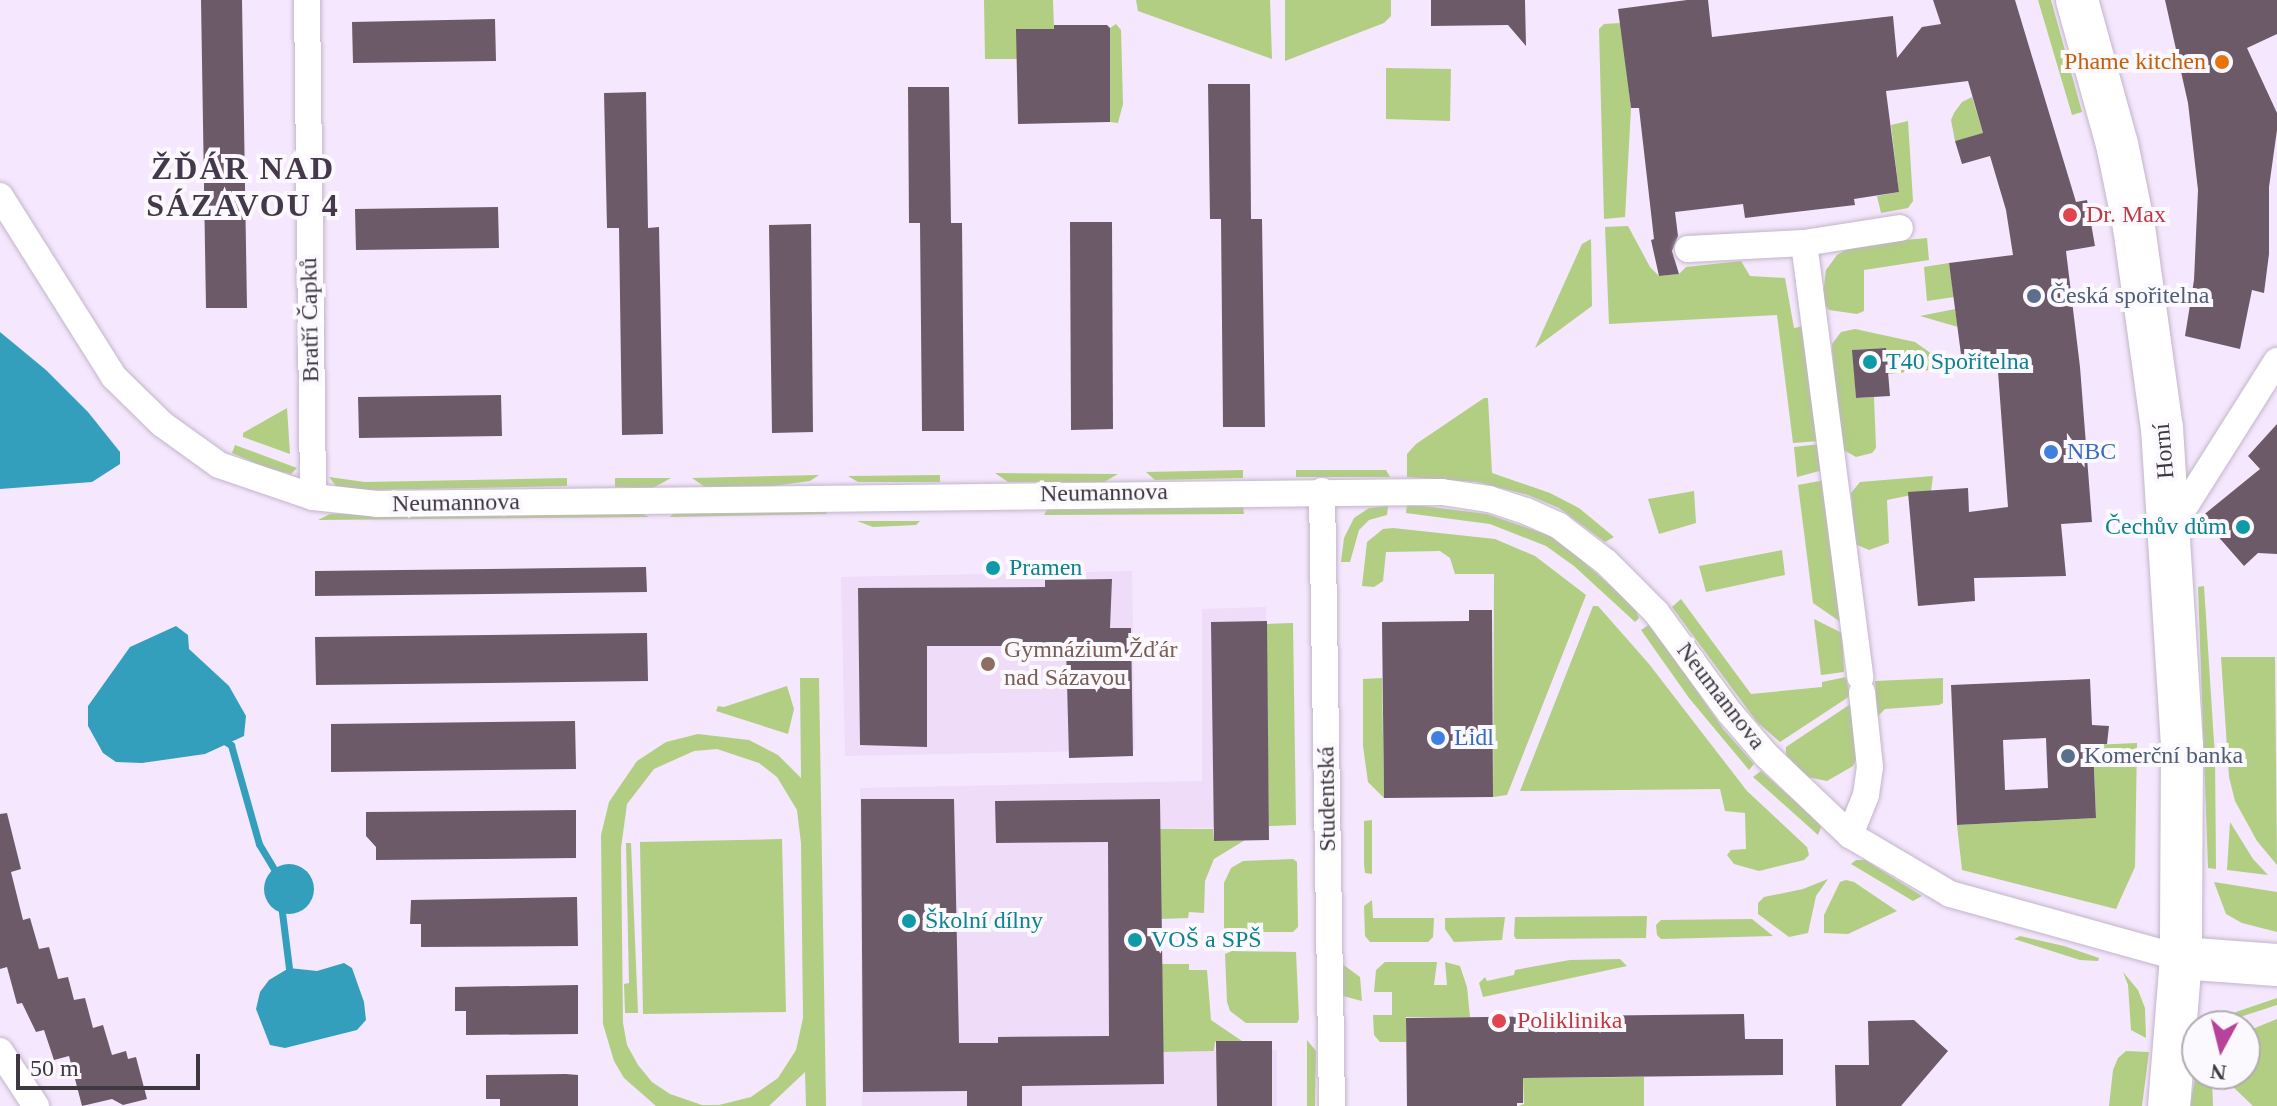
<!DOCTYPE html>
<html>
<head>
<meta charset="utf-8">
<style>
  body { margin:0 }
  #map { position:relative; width:2277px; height:1106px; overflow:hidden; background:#f5e7fd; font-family:Georgia,serif }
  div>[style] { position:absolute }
  .built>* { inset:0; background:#eedcf9 }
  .green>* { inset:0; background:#b1ce82 }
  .water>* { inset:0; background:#339fbc }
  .round { border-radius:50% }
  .stream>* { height:7px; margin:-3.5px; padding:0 3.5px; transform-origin:3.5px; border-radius:3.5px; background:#339fbc }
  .building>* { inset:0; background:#6d5a69 }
  .roads { filter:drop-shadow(0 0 2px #c2b5ca) drop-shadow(0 0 2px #c2b5ca) }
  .minor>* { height:26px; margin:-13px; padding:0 13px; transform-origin:13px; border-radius:13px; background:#fff }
  .primary>* { height:42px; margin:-21px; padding:0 21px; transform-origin:21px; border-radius:21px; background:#fff }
  .dots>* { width:22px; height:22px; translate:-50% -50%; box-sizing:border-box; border:4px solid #fcf9fe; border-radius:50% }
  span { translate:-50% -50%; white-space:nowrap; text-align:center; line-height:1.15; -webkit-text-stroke:8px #fcf9fe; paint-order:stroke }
  .food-label { font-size:24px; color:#c56008 }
  .right { translate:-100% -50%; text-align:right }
  .health-label { font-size:24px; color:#be3a42 }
  .left { translate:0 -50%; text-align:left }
  .service-label { font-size:24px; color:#4e5e75 }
  .street-label { font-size:24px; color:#3e3941 }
  .culture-label { font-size:24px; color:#0d838f }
  .shop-label { font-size:24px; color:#366cbe }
  .education-label { font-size:24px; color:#785e54 }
  .district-label { font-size:32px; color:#44394b; font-weight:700; letter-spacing:2px }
  .north { position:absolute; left:2181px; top:1010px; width:80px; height:80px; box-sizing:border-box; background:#fcf9fe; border:2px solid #b0acb2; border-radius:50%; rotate:187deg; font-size:22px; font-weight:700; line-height:32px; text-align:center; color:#3e3941 }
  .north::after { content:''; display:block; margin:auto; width:28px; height:36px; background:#b6429c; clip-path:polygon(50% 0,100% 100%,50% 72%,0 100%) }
  .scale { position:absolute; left:16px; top:1054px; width:184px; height:36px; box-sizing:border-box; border:4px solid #3e3941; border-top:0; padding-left:10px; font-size:24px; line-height:28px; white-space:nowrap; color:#3e3941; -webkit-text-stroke:6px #fcf9fe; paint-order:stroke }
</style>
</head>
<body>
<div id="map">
  <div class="built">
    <div style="clip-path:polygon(1132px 571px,1135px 750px,845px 756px,841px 577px)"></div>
    <div style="clip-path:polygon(1266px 607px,1269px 826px,1160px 829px,1163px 1052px,1277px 1050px,1277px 1106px,862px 1106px,860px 788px,1202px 781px,1202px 609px)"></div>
  </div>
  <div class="green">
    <div style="clip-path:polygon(984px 0,1053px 0,1054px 29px,1017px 29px,1017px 59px,985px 59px)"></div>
    <div style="clip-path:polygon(1136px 0,1270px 0,1272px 59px,1138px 11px)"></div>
    <div style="clip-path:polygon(1285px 0,1391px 0,1391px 16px,1384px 23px,1285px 61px)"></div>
    <div style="clip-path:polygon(2038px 0,2051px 0,2082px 112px,2072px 115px)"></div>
    <div style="clip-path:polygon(1621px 23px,1631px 108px,1625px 217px,1604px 219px,1599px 29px,1604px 24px)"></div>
    <div style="clip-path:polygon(1116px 24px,1121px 30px,1123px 104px,1118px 123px,1110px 122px,1110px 28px)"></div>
    <div style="clip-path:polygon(1386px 68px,1451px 69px,1450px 121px,1386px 119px)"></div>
    <div style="clip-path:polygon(1972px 97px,1990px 156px,1985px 157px,1978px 135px,1955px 141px,1951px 120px,1954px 113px,1962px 102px)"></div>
    <div style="clip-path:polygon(1908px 121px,1913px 201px,1908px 208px,1881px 213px,1877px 196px,1899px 192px,1891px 125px)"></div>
    <div style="clip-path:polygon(1628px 226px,1650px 267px,1659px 276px,1679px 274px,1686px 267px,1741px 261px,1750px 276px,1785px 278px,1794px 328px,1805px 326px,1819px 441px,1793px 443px,1777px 315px,1609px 324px,1605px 227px)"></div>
    <div style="clip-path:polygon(1927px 238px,1929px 260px,1864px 270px,1864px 311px,1857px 314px,1829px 310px,1822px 302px,1826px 270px,1837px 255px,1854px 245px)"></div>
    <div style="clip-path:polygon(1591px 239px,1592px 306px,1535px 348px,1582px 244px)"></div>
    <div style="clip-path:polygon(1949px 263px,1954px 297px,1927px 301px,1924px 267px)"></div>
    <div style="clip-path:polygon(1955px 309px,1958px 327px,1920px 316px)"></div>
    <div style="clip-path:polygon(1855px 329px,1915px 342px,1939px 359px,1941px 369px,1888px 374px,1886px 348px,1853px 350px,1856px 398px,1874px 397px,1876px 448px,1872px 453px,1856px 457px,1842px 449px,1832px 350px,1832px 344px,1841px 332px)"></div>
    <div style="clip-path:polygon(1484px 398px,1488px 398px,1492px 473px,1550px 493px,1579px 508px,1614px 537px,1605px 542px,1559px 508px,1528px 495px,1477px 482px,1407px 477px,1407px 454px,1416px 444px)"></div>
    <div style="clip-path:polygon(287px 408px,290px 454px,243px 437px,243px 433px)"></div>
    <div style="clip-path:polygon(1820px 444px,1823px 470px,1797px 477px,1794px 447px)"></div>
    <div style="clip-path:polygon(235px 445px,297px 468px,291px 474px,266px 468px,232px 453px)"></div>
    <div style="clip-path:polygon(1243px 470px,1243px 478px,1155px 480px,1146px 472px)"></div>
    <div style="clip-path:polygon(1296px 470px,1386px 470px,1390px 477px,1296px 477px)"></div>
    <div style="clip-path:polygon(995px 473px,1118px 474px,1104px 482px,1008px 482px)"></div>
    <div style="clip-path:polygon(819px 475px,810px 481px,773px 486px,705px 487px,692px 478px)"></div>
    <div style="clip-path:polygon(940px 475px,940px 482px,858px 482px,848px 476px)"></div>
    <div style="clip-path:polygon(1933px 476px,1931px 491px,1887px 500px,1889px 543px,1869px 550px,1855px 544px,1851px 493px,1860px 482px)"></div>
    <div style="clip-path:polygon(329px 477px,365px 482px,567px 478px,567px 486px,366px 490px,336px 486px)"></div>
    <div style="clip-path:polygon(615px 478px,671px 478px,653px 488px,615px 487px)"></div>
    <div style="clip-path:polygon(1825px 480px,1842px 623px,1813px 603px,1798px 485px)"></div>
    <div style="clip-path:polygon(1694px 491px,1696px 523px,1659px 534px,1648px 499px)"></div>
    <div style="clip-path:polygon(1407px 504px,1487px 514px,1556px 538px,1634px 606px,1639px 618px,1635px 622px,1574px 566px,1546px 546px,1490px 524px,1406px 513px)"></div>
    <div style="clip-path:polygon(1243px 505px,1244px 514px,1044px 515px,1048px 508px)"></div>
    <div style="clip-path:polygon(1388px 506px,1387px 515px,1369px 520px,1359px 530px,1350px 562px,1341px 562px,1344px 538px,1354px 518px,1369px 508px)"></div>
    <div style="clip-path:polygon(675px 512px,826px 512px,827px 514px,670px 517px)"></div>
    <div style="clip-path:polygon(641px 513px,649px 517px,318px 520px,330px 514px)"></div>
    <div style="clip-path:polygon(857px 521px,920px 521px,916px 525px,873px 527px)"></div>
    <div style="clip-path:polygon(1393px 528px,1495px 539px,1535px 556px,1586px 595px,1507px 795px,1493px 797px,1494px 574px,1455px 574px,1450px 558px,1440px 551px,1386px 552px,1383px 581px,1374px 587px,1362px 586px,1367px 542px,1383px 529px)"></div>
    <div style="clip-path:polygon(1782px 550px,1785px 575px,1706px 592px,1699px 566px)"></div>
    <div style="clip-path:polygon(2204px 586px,2215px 758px,2216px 869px,2208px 868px,2198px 587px)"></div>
    <div style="clip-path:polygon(1681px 599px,1751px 694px,1822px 687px,1822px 682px,1846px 677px,1850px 696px,1780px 742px,1757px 722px,1672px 607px)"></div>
    <div style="clip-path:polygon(1593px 606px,1598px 606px,1649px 664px,1747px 791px,1807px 847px,1809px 855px,1804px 860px,1759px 871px,1734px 864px,1727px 855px,1731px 850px,1746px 849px,1745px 813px,1725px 811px,1720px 789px,1520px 791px)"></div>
    <div style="clip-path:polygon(1814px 619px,1842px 633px,1844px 672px,1821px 675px)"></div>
    <div style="clip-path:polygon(1293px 623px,1296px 825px,1269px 826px,1266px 624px)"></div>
    <div style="clip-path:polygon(1650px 624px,1724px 730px,1754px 764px,1749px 770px,1689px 698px,1641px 630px)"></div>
    <div style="clip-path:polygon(2221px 657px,2275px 657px,2277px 865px,2257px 841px,2235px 801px,2229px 777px)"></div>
    <div style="clip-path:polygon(evenodd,800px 678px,819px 678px,826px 1106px,806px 1106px,805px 1072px,769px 1106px,656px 1106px,624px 1078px,614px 1061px,603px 1024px,601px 835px,609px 802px,637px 761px,666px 742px,698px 734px,749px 740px,778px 755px,801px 778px,800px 678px,717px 749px,759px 763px,777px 777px,797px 810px,801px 843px,803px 1018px,796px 1050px,778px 1078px,751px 1097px,719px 1105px,702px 1105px,670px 1094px,652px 1082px,638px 1065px,627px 1045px,623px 1023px,621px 848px,627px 804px,654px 769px,694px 751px,717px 749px)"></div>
    <div style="clip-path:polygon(1382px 678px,1384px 798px,1368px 782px,1363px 746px,1363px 679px)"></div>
    <div style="clip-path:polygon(1943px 678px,1943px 703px,1939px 705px,1885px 709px,1877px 717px,1875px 681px)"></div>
    <div style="clip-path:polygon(787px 686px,794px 709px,788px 734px,716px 711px,718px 706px,724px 707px)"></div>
    <div style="clip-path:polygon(1852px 703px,1857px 758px,1853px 766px,1827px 781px,1807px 777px,1786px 755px,1786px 747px)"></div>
    <div style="clip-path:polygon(2137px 743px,2135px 867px,2116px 909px,1962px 870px,1957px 825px,2096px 818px,2093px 745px)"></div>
    <div style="clip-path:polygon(1761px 771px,1822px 825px,1818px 835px,1753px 777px)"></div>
    <div style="clip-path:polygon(1372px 820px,1372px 874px,1365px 873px,1364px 864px,1364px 821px)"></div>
    <div style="clip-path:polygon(2230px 822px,2253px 859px,2268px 875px,2227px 870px)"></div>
    <div style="clip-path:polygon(1159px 829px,1213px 829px,1214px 841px,1245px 840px,1214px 859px,1205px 881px,1204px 913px,1189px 912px,1188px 918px,1160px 919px)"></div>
    <div style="clip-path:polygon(782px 839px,786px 1012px,643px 1014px,640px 842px)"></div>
    <div style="clip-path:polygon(626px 843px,631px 843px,638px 1013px,625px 1013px,624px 984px,629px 983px)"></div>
    <div style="clip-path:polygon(1293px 859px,1297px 862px,1298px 927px,1293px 932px,1230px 932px,1224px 928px,1224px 883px,1231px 868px,1243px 861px)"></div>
    <div style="clip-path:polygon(1856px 860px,1865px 860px,1922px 896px,1913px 901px,1851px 864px)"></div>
    <div style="clip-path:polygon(1828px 879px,1816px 896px,1808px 933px,1789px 937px,1758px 914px,1758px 903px,1764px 897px,1803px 889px)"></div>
    <div style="clip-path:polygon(1846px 880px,1854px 882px,1897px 911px,1848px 934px,1824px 933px,1824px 915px,1840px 882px)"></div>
    <div style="clip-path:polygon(2214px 882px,2277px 892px,2277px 932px,2242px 923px,2226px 914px)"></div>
    <div style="clip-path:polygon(1372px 900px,1373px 918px,1434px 918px,1433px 937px,1428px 942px,1370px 942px,1365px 936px,1364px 906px)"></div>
    <div style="clip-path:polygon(1647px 916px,1646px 938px,1516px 939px,1514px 936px,1515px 917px)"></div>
    <div style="clip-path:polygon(1505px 917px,1502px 940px,1454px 942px,1445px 929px,1445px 918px)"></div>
    <div style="clip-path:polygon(1752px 919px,1773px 936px,1661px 939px,1657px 935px,1656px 925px,1661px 920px)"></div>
    <div style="clip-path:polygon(2020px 936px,2064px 946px,2099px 958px,2098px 961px,2080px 960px,2014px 939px)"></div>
    <div style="clip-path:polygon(1232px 951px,1296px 952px,1299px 1019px,1297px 1023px,1246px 1023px,1230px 1011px,1227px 1002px,1225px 954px)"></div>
    <div style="clip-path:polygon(1620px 959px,1627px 966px,1483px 997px,1479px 983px,1485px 977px,1487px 981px,1514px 975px,1515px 970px,1570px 960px)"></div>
    <div style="clip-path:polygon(1385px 962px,1437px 962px,1434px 985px,1447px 985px,1445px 962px,1460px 966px,1467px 987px,1470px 1017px,1406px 1017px,1406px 1042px,1380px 1042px,1374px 1035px,1373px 1015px,1392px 1015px,1392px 992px,1374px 992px,1376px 970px)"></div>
    <div style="clip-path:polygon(1341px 963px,1360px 977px,1362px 1001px,1343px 996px)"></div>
    <div style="clip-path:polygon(1161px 964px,1189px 964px,1189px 970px,1207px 970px,1211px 1020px,1242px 1041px,1215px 1042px,1214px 1051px,1162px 1052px)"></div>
    <div style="clip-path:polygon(2123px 972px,2138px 990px,2145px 1008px,2146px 1038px,2131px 1030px,2128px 985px)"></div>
    <div style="clip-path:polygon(2277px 998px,2277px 1005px,2237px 1018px,2228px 1026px,2219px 1026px,2236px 1012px)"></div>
    <div style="clip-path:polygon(2277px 1019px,2277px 1106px,2253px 1106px,2229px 1083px,2228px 1074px,2245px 1074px,2245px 1032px)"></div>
    <div style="clip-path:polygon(1307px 1040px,1316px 1051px,1315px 1106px,1307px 1106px)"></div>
    <div style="clip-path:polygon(2126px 1051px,2149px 1052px,2142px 1106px,2109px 1106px,2113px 1070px,2118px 1058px)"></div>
    <div style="clip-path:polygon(2197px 1067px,2197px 1074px,2212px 1077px,2213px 1106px,2190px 1106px)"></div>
    <div style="clip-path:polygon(1644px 1077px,1644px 1106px,1518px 1106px,1524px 1104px,1523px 1078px)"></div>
  </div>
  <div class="water">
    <div style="clip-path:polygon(0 332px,46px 370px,88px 412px,120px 452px,120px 464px,92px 482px,0 489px)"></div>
    <div style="clip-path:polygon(176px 626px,188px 635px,189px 649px,229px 686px,246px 716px,244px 736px,205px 754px,142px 763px,116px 762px,103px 753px,88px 726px,88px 706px,130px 647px)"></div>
    <div class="round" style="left:264px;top:864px;width:50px;height:50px"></div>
    <div style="clip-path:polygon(344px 963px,352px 968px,364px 1002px,366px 1020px,357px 1030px,285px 1048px,270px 1045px,256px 1009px,260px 992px,269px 980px,289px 968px,317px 971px)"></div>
  </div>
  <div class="stream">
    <div style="left:226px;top:742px;width:6px;rotate:31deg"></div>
    <div style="left:231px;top:745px;width:103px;rotate:74.2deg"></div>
    <div style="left:259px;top:844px;width:33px;rotate:59deg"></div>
    <div style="left:281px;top:904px;width:64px;rotate:82.9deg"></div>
  </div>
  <div class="building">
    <div style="clip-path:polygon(201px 0,242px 0,247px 308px,206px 308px)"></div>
    <div style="clip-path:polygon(1431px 0,1525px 0,1526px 46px,1508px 25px,1431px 26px)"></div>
    <div style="clip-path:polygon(1687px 0,1708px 0,1712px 37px,1893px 16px,1897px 58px,1922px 27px,1941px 24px,1933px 0,2015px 0,2076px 202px,2087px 200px,2095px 246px,2066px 251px,2080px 367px,2092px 522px,2061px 524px,2066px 576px,1974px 578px,1975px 601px,1918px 606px,1908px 492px,1968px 488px,1969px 512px,2008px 507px,1997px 358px,1962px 362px,1949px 263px,2013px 255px,2006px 210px,1990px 156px,1962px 164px,1955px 141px,1983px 133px,1968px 81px,1886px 91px,1899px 192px,1854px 199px,1855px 205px,1745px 218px,1743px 204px,1675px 212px,1678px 236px,1672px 251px,1679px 274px,1659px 276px,1651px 240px,1654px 239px,1639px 108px,1631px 108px,1618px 9px)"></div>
    <div style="clip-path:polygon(2165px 0,2277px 0,2277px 34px,2247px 48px,2277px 113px,2277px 130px,2269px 187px,2269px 254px,2264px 293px,2252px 290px,2240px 349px,2185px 336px,2194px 280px,2198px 190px,2188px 103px)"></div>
    <div style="clip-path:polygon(495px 19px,496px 61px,353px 63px,352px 22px)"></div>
    <div style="clip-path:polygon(1054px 25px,1107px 25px,1110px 28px,1110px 122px,1018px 124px,1016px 29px,1054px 29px)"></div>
    <div style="clip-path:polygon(1208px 84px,1250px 84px,1251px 219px,1262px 219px,1265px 427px,1223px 427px,1221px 219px,1210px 219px)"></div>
    <div style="clip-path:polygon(908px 87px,949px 87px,951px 223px,962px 223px,964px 431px,922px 431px,920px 223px,909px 223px)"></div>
    <div style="clip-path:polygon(646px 92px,648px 228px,659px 227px,663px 434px,622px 435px,619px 228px,607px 228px,604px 93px)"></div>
    <div style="clip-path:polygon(498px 207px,499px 248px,356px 250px,355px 209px)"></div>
    <div style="clip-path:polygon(1070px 222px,1112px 222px,1113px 429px,1071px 430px)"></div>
    <div style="clip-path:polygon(811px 224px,813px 432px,772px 433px,769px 225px)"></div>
    <div style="clip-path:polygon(1886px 348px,1890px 396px,1856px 398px,1852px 350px)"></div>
    <div style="clip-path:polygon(501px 395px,502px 436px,359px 438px,358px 397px)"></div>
    <div style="clip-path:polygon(2277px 424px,2277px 554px,2258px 553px,2244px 566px,2201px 517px,2260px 469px,2248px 456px)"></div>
    <div style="clip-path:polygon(646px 567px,647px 592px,315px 596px,315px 571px)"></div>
    <div style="clip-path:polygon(1112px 579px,1110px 628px,1131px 628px,1133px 756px,1069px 758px,1066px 646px,927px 646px,927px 747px,860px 745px,858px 588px,1045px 587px,1045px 580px)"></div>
    <div style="clip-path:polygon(1469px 610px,1492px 610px,1493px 797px,1384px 798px,1382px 622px,1469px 621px)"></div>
    <div style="clip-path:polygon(1267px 621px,1269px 840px,1214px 841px,1211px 622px)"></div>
    <div style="clip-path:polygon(647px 633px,648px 681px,316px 685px,315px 637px)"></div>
    <div style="clip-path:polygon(evenodd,2090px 679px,2092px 725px,2109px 726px,2107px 744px,2093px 745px,2096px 818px,1957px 825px,1951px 685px,2090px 679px,2046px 738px,2048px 788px,2005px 790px,2003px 740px,2046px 738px)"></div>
    <div style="clip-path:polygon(575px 721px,576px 769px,331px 772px,331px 724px)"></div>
    <div style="clip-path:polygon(861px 799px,954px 799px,959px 1043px,998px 1043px,998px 1037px,1109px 1036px,1108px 842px,996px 843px,995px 801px,1160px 799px,1164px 1084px,1022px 1086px,1022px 1106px,967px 1106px,967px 1091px,863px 1092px)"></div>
    <div style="clip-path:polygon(576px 810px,576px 858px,376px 860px,376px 847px,366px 836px,366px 812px)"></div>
    <div style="clip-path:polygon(7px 813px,21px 869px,11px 872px,23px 920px,30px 918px,39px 949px,49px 947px,58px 979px,68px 977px,74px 1000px,85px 998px,93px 1028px,103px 1025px,112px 1055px,126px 1051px,128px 1059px,136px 1057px,147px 1099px,123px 1105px,112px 1099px,82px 1106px,69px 1056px,54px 1060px,44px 1030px,36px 1032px,22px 1003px,17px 1004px,7px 967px,0 969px,0 814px)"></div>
    <div style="clip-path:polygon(577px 897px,578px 946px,421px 947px,421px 924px,410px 924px,411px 900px)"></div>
    <div style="clip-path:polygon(578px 985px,578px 1034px,466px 1035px,466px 1011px,455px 1011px,455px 987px)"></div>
    <div style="clip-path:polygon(1744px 1014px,1745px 1039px,1783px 1039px,1783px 1075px,1523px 1078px,1523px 1103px,1517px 1103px,1517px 1106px,1407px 1106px,1406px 1018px)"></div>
    <div style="clip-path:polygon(1914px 1020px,1948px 1051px,1901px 1106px,1836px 1106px,1835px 1065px,1869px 1065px,1868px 1021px)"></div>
    <div style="clip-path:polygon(1216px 1041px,1272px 1041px,1272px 1106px,1217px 1106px)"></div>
    <div style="clip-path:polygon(566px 1074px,578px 1075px,578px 1106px,500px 1106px,500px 1099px,486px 1099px,486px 1075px)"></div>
  </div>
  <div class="roads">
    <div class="minor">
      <div style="left:307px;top:0;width:497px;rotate:89.3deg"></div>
      <div style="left:0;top:196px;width:214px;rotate:57.8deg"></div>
      <div style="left:114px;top:377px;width:67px;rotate:44.4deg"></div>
      <div style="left:162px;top:424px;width:70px;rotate:35.7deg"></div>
      <div style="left:219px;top:465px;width:99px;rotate:18.8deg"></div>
      <div style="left:313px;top:497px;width:64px;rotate:6.2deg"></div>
      <div style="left:377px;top:504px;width:1065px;rotate:-0.65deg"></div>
      <div style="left:1442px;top:492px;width:48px;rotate:8.5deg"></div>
      <div style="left:1489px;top:499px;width:39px;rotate:18deg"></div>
      <div style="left:1526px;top:511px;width:36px;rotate:24deg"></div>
      <div style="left:1559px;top:526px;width:59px;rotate:37.5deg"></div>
      <div style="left:1606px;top:562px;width:71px;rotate:45deg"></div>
      <div style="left:1656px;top:612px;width:125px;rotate:53.8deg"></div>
      <div style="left:1730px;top:713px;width:57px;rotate:49.3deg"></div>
      <div style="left:1767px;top:756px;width:115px;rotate:43.6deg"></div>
      <div style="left:1850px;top:835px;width:116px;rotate:30.5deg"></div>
      <div style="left:1950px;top:894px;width:240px;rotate:15.5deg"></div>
      <div style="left:1804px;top:243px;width:438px;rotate:82.6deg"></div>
      <div style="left:1688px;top:249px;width:116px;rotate:-3deg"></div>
      <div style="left:1804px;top:243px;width:97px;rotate:-8.9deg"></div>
      <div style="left:1322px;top:491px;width:615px;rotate:89.07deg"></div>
      <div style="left:2170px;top:530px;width:200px;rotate:-57.7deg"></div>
      <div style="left:1850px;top:835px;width:43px;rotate:-68.2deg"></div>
      <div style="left:1866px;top:795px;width:28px;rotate:-82deg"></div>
      <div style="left:1870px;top:767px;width:75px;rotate:-96.1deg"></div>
      <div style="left:0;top:1051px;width:66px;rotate:56.8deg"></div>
    </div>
    <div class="primary">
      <div style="left:2077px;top:0;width:149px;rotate:74.5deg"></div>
      <div style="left:2117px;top:144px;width:85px;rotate:78.4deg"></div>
      <div style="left:2134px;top:227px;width:203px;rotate:82.1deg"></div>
      <div style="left:2162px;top:428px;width:319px;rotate:86.4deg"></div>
      <div style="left:2182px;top:746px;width:212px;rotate:90.3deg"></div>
      <div style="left:2181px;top:958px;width:148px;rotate:94.6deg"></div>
      <div style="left:2181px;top:958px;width:96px;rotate:4.2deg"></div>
    </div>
  </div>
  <div class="dots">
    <div style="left:2222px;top:62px;background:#e8710a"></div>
    <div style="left:2070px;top:215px;background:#e0444e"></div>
    <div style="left:2034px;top:296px;background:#5c6f8a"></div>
    <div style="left:1870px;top:362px;background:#0f9aa8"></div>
    <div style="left:2051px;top:452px;background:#3f7fe0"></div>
    <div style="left:2243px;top:527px;background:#0f9aa8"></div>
    <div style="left:993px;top:568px;background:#0f9aa8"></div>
    <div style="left:988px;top:664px;background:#8d6e63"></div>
    <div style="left:1438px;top:738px;background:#3f7fe0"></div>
    <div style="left:2068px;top:756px;background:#5c6f8a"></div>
    <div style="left:909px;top:921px;background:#0f9aa8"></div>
    <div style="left:1135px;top:940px;background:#0f9aa8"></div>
    <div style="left:1499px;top:1021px;background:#e0444e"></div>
  </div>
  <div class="food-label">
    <span class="right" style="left:2206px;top:62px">Phame kitchen</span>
  </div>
  <div class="health-label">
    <span class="left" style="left:2086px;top:215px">Dr. Max</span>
    <span class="left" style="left:1517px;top:1021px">Poliklinika</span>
  </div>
  <div class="service-label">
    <span class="left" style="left:2050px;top:296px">Česká spořitelna</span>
    <span class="left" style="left:2084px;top:756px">Komerční banka</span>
  </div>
  <div class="street-label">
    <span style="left:310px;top:320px;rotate:-91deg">Bratří Čapků</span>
    <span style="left:2164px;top:451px;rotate:-95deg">Horní</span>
    <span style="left:1104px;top:493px;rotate:-1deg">Neumannova</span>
    <span style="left:456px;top:503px;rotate:-1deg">Neumannova</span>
    <span style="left:1721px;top:696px;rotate:52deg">Neumannova</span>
    <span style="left:1327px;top:799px;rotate:-91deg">Studentská</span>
  </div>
  <div class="culture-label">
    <span class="left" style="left:1886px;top:362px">T40 Spořitelna</span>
    <span class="right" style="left:2227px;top:527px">Čechův dům</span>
    <span class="left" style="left:1009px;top:568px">Pramen</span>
    <span class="left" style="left:925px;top:921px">Školní dílny</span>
    <span class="left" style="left:1151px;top:940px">VOŠ a SPŠ</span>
  </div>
  <div class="shop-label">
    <span class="left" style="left:2067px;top:452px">NBC</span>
    <span class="left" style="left:1454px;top:738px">Lidl</span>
  </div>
  <div class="education-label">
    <span class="left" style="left:1004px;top:664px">Gymnázium Žďár<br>nad Sázavou</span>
  </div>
  <div class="district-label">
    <span style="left:243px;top:187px">ŽĎÁR NAD<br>SÁZAVOU 4</span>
  </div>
  <div class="north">N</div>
  <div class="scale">50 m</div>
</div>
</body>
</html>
